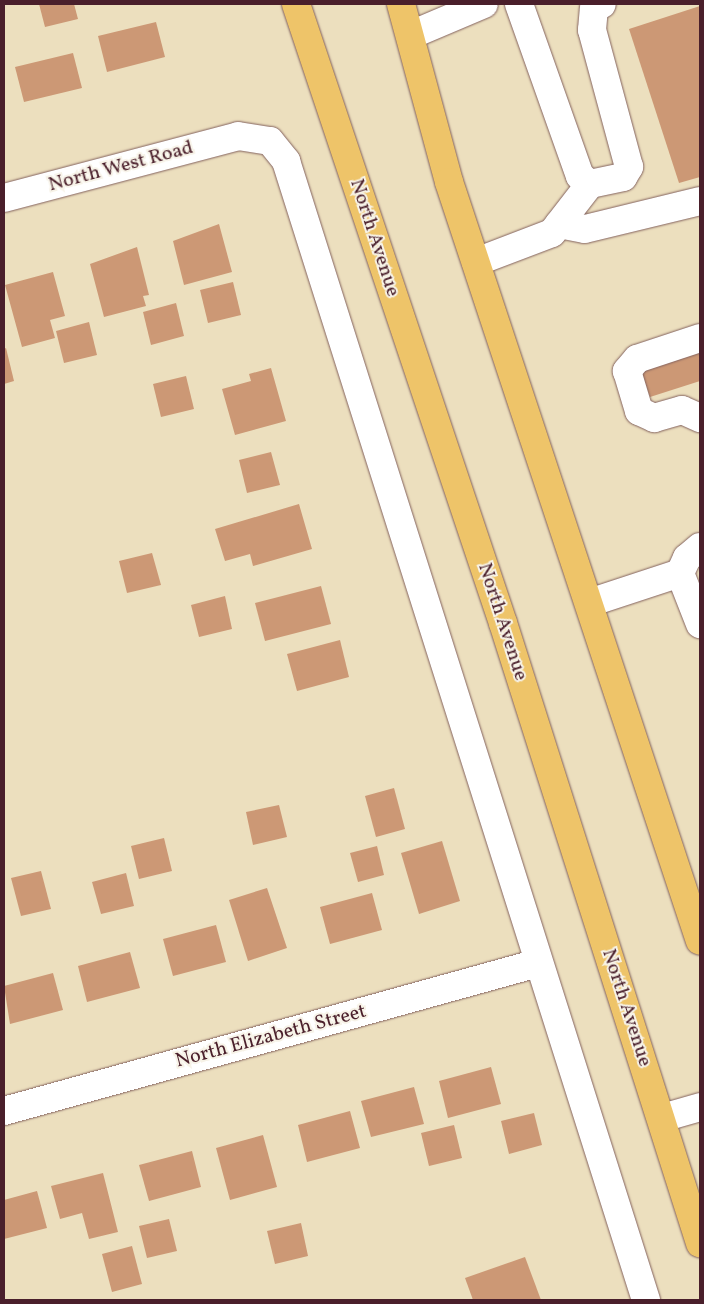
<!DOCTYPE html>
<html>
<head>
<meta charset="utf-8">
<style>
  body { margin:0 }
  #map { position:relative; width:704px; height:1304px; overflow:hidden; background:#ecdfbe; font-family:Vollkorn,serif }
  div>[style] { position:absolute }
  .building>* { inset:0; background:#cc9875 }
  .roads { filter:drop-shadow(0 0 1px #83625e) drop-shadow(0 0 1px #83625e) }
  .minor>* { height:28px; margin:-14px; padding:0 14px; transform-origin:14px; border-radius:14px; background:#fff }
  .major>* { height:28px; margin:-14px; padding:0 14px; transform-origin:14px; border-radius:14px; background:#eec469 }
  span { translate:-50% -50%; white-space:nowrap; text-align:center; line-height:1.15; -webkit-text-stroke:4px #f7f3e8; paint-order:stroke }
  .street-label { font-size:20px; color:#4a1f2b }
  .frame { position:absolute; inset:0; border:5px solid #4a1f2b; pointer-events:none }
</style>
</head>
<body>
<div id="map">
  <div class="building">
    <div style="clip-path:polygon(39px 4px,74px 4px,78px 19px,45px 27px)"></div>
    <div style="clip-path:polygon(700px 6px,700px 177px,679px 183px,629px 29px)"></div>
    <div style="clip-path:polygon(156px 22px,165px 57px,107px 72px,98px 36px)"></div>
    <div style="clip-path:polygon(73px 53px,82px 88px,24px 102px,15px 67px)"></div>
    <div style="clip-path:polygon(219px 224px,232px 272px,184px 285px,173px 241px)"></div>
    <div style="clip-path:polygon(137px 247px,149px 295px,143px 296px,146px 306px,104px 317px,90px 264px)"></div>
    <div style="clip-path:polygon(53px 272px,65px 316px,50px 320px,55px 338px,22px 347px,5px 285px)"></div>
    <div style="clip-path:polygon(233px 282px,241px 315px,208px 323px,200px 290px)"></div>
    <div style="clip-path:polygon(176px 303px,184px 336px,151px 345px,143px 312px)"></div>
    <div style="clip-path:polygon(89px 322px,97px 355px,64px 363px,56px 331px)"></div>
    <div style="clip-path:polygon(6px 348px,14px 381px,4px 384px,4px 349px)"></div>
    <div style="clip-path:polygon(700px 352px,700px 381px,650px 397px,641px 371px)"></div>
    <div style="clip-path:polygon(271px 368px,286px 421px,235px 435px,222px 389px,251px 381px,249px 374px)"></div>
    <div style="clip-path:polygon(186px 376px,194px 409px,161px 417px,153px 384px)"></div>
    <div style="clip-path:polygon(271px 452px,280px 485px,247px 493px,239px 460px)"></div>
    <div style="clip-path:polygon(299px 504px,312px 549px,253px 566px,250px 554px,225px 561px,215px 529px)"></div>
    <div style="clip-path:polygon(152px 553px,161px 585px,127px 593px,119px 561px)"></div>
    <div style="clip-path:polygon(321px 586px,331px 624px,265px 641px,255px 603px)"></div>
    <div style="clip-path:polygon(225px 596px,232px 629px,199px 637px,191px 605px)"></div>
    <div style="clip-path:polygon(340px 640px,349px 677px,297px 691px,287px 654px)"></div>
    <div style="clip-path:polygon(394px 788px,405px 829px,376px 837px,365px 796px)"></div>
    <div style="clip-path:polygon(279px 805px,287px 837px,253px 845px,246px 812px)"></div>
    <div style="clip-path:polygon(164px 838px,172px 871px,139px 879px,131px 846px)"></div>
    <div style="clip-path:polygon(442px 841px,460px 901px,419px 914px,401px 853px)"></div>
    <div style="clip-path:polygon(377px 846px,384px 875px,358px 882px,350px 853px)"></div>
    <div style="clip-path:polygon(41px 871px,51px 909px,21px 916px,11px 878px)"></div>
    <div style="clip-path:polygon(126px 873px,134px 906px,101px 914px,92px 882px)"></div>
    <div style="clip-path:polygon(267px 888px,287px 948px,248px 961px,229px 900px)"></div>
    <div style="clip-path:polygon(372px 893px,382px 930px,330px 944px,320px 907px)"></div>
    <div style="clip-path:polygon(216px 925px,226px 962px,173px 976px,163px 939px)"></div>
    <div style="clip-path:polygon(130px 952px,140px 988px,87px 1002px,78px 966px)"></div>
    <div style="clip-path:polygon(53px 973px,63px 1010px,10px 1024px,4px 986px)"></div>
    <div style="clip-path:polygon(491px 1067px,501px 1104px,448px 1118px,439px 1081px)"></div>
    <div style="clip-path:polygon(414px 1087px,424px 1124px,371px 1137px,361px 1101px)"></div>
    <div style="clip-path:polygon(350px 1111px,360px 1148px,307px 1162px,298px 1125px)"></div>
    <div style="clip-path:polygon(534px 1113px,542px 1145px,509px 1154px,501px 1121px)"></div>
    <div style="clip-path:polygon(454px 1125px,462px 1158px,429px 1166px,421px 1133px)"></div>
    <div style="clip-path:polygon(263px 1135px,277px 1187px,230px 1200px,216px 1148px)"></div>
    <div style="clip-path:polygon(192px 1151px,201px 1187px,149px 1201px,139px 1165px)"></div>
    <div style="clip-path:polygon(103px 1173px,118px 1232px,89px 1239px,82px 1213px,60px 1219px,51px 1186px)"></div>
    <div style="clip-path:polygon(37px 1191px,47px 1228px,4px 1239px,4px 1200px)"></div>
    <div style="clip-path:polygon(169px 1219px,177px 1251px,147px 1258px,139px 1226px)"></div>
    <div style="clip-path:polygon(301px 1223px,308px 1256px,275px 1264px,267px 1231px)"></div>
    <div style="clip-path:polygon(132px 1246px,142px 1284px,112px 1292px,102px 1254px)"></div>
    <div style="clip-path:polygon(525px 1257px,541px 1300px,473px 1300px,465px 1278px)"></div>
  </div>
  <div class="roads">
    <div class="minor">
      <div style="left:519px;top:4px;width:182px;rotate:70.5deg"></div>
      <div style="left:580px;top:176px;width:13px;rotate:39deg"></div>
      <div style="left:590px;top:184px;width:34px;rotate:-12deg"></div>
      <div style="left:623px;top:177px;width:12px;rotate:-59deg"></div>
      <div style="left:629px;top:167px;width:142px;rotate:-105.1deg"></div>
      <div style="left:592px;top:30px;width:21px;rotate:-85deg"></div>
      <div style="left:594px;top:9px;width:9px;rotate:-32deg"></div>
      <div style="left:411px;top:35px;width:79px;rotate:-23deg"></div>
      <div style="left:4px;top:198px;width:242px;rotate:-14.8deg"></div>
      <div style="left:238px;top:136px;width:32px;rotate:9deg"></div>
      <div style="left:270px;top:141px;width:26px;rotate:51deg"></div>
      <div style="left:286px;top:161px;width:1195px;rotate:72.46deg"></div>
      <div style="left:559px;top:224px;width:26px;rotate:11deg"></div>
      <div style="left:585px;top:229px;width:118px;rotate:-13.7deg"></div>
      <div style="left:476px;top:262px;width:81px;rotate:-20.9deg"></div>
      <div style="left:552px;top:233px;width:62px;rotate:-52.2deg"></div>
      <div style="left:700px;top:338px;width:66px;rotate:161.6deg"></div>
      <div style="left:637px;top:359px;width:16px;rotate:130deg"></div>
      <div style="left:627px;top:371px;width:42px;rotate:73.3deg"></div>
      <div style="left:639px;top:411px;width:17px;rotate:25deg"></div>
      <div style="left:654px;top:418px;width:29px;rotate:-16deg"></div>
      <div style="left:682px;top:410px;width:20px;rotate:24deg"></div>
      <div style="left:700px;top:547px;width:17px;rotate:140deg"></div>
      <div style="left:687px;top:558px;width:17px;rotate:115deg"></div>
      <div style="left:680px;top:573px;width:55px;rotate:68.6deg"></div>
      <div style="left:589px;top:603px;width:96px;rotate:-18.2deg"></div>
      <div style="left:4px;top:1111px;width:554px;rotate:-15.49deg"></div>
      <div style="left:662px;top:1118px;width:40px;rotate:-16deg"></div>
    </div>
    <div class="major">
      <div style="left:296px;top:4px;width:653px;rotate:71.51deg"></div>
      <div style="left:503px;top:623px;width:651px;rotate:72.37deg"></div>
      <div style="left:401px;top:4px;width:184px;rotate:74.9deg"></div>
      <div style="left:449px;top:182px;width:799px;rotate:71.7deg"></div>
    </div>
  </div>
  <div class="street-label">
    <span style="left:121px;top:167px;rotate:-15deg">North West Road</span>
    <span style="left:374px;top:238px;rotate:72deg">North Avenue</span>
    <span style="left:502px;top:622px;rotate:72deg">North Avenue</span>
    <span style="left:626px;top:1008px;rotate:72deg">North Avenue</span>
    <span style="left:271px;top:1037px;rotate:-15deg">North Elizabeth Street</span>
  </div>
  <div class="frame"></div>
</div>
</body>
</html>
